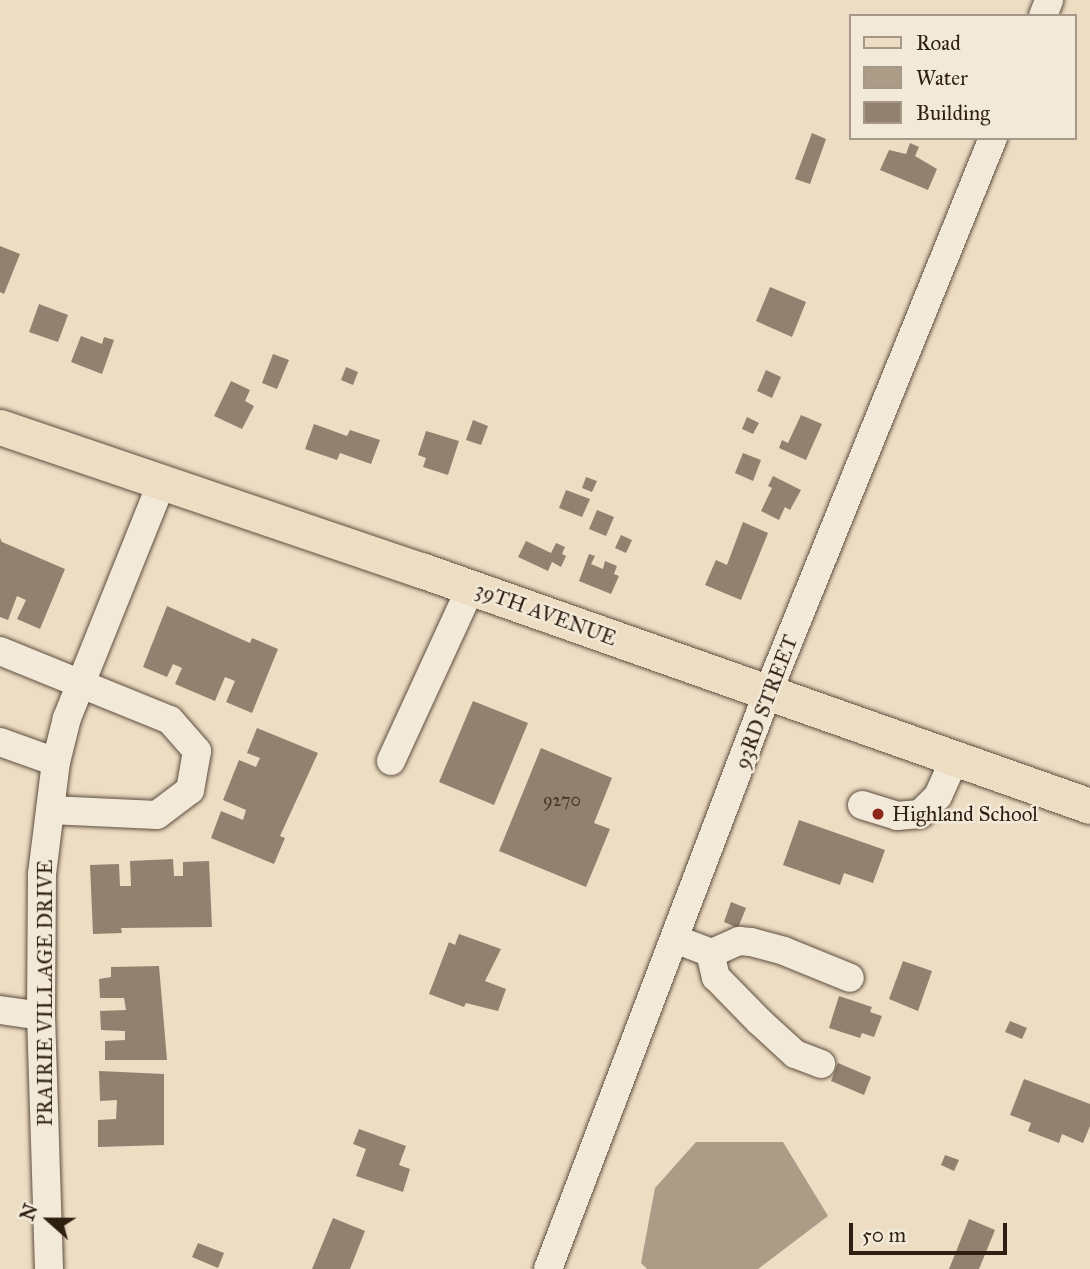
<!DOCTYPE html>
<html>
<head>
<meta charset="utf-8">
<style>
  body { margin:0 }
  #map { position:relative; width:1090px; height:1269px; overflow:hidden; background:#edddc3; font-family:"IM FELL Great Primer",serif }
  div>[style] { position:absolute }
  .water>* { inset:0; background:#ac9c87 }
  .building>* { inset:0; background:#92816e }
  .roads { filter:drop-shadow(0 0 2px #5e4e3e) drop-shadow(0 0 2px #5e4e3e) }
  .minor>* { height:28px; margin:-14px; padding:0 14px; transform-origin:14px; border-radius:14px; background:#f3e9d8 }
  .major>* { height:35px; margin:-17.5px; padding:0 17.5px; transform-origin:17.5px; border-radius:17.5px; background:#edddc3 }
  .dots>* { width:19px; height:19px; translate:-50% -50%; box-sizing:border-box; border:4px solid #f3e9d8; border-radius:50% }
  span { translate:-50% -50%; white-space:nowrap; text-align:center; line-height:1.15; -webkit-text-stroke:5px #f3e9d8; paint-order:stroke }
  .number-label { font-size:18px; color:#483729 }
  .number-label span { -webkit-text-stroke-width:0 }
  .street-label { font-size:21px; color:#2f1e12 }
  .poi-label { font-size:21px; color:#2f1e12 }
  .left { translate:0 -50%; text-align:left }
  .legend { position:absolute; left:849px; top:14px; width:228px; height:126px; box-sizing:border-box; background:#f3e9d8; border:2px solid #a59889; margin:0; padding:9px 12px; list-style:none; font-size:21px; color:#2f1e12 }
  .legend li { display:flex; align-items:center; gap:14px; height:35px }
  .legend b { width:35px; border:2px solid #a59889 }
  .north { position:absolute; left:14px; top:1185px; width:70px; height:70px; -webkit-text-stroke:5px #f3e9d8; paint-order:stroke; rotate:291deg; font-size:19px; font-weight:700; line-height:28px; text-align:center; color:#2f1e12 }
  .north::after { content:''; display:block; margin:auto; width:24px; height:32px; background:#2f1e12; clip-path:polygon(50% 0,100% 100%,50% 72%,0 100%) }
  .scale { position:absolute; left:849px; top:1223px; width:158px; height:32px; box-sizing:border-box; border:4px solid #2f1e12; border-top:0; padding-left:9px; font-size:21px; line-height:24px; white-space:nowrap; color:#2f1e12; -webkit-text-stroke:5px #f3e9d8; paint-order:stroke }
</style>
</head>
<body>
<div id="map">
  <div class="water">
    <div style="clip-path:polygon(696px 1142px,783px 1142px,828px 1216px,758px 1269px,647px 1269px,641px 1263px,655px 1188px)"></div>
  </div>
  <div class="building">
    <div style="clip-path:polygon(812px 133px,826px 139px,810px 184px,795px 179px)"></div>
    <div style="clip-path:polygon(910px 143px,919px 147px,915px 156px,937px 169px,928px 190px,880px 170px,889px 150px,906px 154px)"></div>
    <div style="clip-path:polygon(0 246px,20px 254px,4px 294px,0 292px)"></div>
    <div style="clip-path:polygon(770px 287px,806px 302px,792px 337px,756px 321px)"></div>
    <div style="clip-path:polygon(39px 304px,68px 315px,58px 342px,29px 332px)"></div>
    <div style="clip-path:polygon(81px 336px,102px 344px,104px 337px,114px 340px,102px 374px,71px 362px)"></div>
    <div style="clip-path:polygon(273px 354px,289px 360px,277px 389px,262px 383px)"></div>
    <div style="clip-path:polygon(346px 367px,358px 372px,353px 385px,341px 380px)"></div>
    <div style="clip-path:polygon(766px 370px,781px 377px,772px 398px,757px 391px)"></div>
    <div style="clip-path:polygon(231px 381px,250px 390px,245px 401px,254px 406px,242px 429px,214px 416px)"></div>
    <div style="clip-path:polygon(801px 415px,822px 424px,806px 460px,779px 448px,782px 440px,788px 443px)"></div>
    <div style="clip-path:polygon(747px 417px,759px 423px,753px 434px,742px 429px)"></div>
    <div style="clip-path:polygon(473px 420px,488px 426px,481px 445px,466px 440px)"></div>
    <div style="clip-path:polygon(314px 424px,347px 436px,350px 430px,380px 440px,371px 464px,340px 453px,337px 460px,305px 449px)"></div>
    <div style="clip-path:polygon(426px 431px,459px 441px,448px 475px,423px 467px,426px 458px,418px 455px)"></div>
    <div style="clip-path:polygon(743px 453px,761px 460px,753px 481px,735px 473px)"></div>
    <div style="clip-path:polygon(773px 476px,801px 490px,790px 510px,785px 507px,779px 520px,761px 511px,772px 488px,768px 486px)"></div>
    <div style="clip-path:polygon(586px 477px,597px 481px,592px 492px,582px 488px)"></div>
    <div style="clip-path:polygon(566px 490px,590px 499px,582px 517px,559px 508px)"></div>
    <div style="clip-path:polygon(597px 510px,614px 517px,606px 536px,589px 529px)"></div>
    <div style="clip-path:polygon(743px 522px,768px 533px,741px 600px,705px 585px,716px 560px,727px 565px)"></div>
    <div style="clip-path:polygon(621px 535px,632px 540px,626px 553px,615px 548px)"></div>
    <div style="clip-path:polygon(0 538px,2px 542px,65px 569px,40px 629px,17px 619px,26px 600px,17px 596px,8px 620px,0 617px)"></div>
    <div style="clip-path:polygon(526px 541px,551px 553px,556px 543px,565px 547px,562px 554px,566px 556px,561px 567px,552px 562px,548px 571px,518px 557px)"></div>
    <div style="clip-path:polygon(589px 554px,595px 556px,591px 564px,603px 569px,605px 561px,617px 566px,614px 574px,619px 576px,611px 594px,579px 581px)"></div>
    <div style="clip-path:polygon(167px 606px,250px 643px,252px 638px,278px 649px,252px 713px,226px 702px,235px 681px,225px 677px,215px 701px,175px 684px,182px 668px,173px 664px,167px 677px,143px 667px)"></div>
    <div style="clip-path:polygon(473px 701px,528px 723px,494px 805px,439px 782px)"></div>
    <div style="clip-path:polygon(257px 728px,318px 753px,280px 836px,285px 838px,274px 864px,211px 838px,221px 811px,243px 820px,246px 810px,223px 800px,239px 760px,256px 767px,260px 758px,247px 753px)"></div>
    <div style="clip-path:polygon(541px 748px,612px 778px,594px 823px,610px 829px,586px 887px,499px 851px)"></div>
    <div style="clip-path:polygon(799px 820px,885px 850px,873px 883px,844px 873px,840px 885px,783px 865px)"></div>
    <div style="clip-path:polygon(173px 859px,174px 876px,183px 876px,183px 862px,209px 861px,212px 927px,121px 928px,122px 933px,93px 934px,90px 865px,119px 864px,120px 886px,131px 886px,130px 861px)"></div>
    <div style="clip-path:polygon(731px 902px,746px 908px,738px 928px,724px 922px)"></div>
    <div style="clip-path:polygon(459px 934px,501px 949px,485px 981px,506px 989px,498px 1011px,466px 1003px,464px 1007px,429px 994px,449px 942px,455px 945px)"></div>
    <div style="clip-path:polygon(903px 961px,932px 971px,918px 1011px,889px 999px)"></div>
    <div style="clip-path:polygon(159px 966px,167px 1060px,105px 1060px,105px 1041px,125px 1040px,125px 1031px,101px 1030px,100px 1011px,126px 1010px,124px 998px,100px 998px,99px 979px,111px 977px,111px 967px)"></div>
    <div style="clip-path:polygon(839px 996px,872px 1007px,870px 1012px,882px 1016px,874px 1037px,862px 1033px,860px 1038px,829px 1028px)"></div>
    <div style="clip-path:polygon(1010px 1021px,1027px 1028px,1022px 1039px,1005px 1032px)"></div>
    <div style="clip-path:polygon(838px 1063px,871px 1077px,864px 1095px,831px 1081px)"></div>
    <div style="clip-path:polygon(99px 1071px,164px 1074px,164px 1145px,98px 1147px,98px 1120px,116px 1119px,117px 1100px,100px 1101px)"></div>
    <div style="clip-path:polygon(1024px 1079px,1090px 1104px,1090px 1126px,1083px 1143px,1062px 1134px,1059px 1143px,1028px 1131px,1031px 1123px,1010px 1115px)"></div>
    <div style="clip-path:polygon(359px 1129px,406px 1146px,399px 1165px,410px 1169px,403px 1192px,356px 1176px,366px 1149px,353px 1144px)"></div>
    <div style="clip-path:polygon(945px 1155px,959px 1160px,954px 1171px,941px 1165px)"></div>
    <div style="clip-path:polygon(333px 1218px,365px 1231px,350px 1269px,312px 1269px)"></div>
    <div style="clip-path:polygon(969px 1219px,995px 1230px,979px 1269px,949px 1269px)"></div>
    <div style="clip-path:polygon(198px 1243px,224px 1253px,218px 1268px,192px 1257px)"></div>
  </div>
  <div class="roads">
    <div class="minor">
      <div style="left:1043px;top:16px;width:17px;rotate:-69deg"></div>
      <div style="left:0;top:651px;width:183px;rotate:22.1deg"></div>
      <div style="left:170px;top:720px;width:41px;rotate:48.9deg"></div>
      <div style="left:197px;top:751px;width:40px;rotate:100deg"></div>
      <div style="left:190px;top:790px;width:41px;rotate:142.9deg"></div>
      <div style="left:157px;top:815px;width:107px;rotate:-177.3deg"></div>
      <div style="left:0;top:742px;width:59px;rotate:19.7deg"></div>
      <div style="left:391px;top:761px;width:192px;rotate:-65.3deg"></div>
      <div style="left:862px;top:805px;width:37px;rotate:17deg"></div>
      <div style="left:897px;top:816px;width:23px;rotate:-5deg"></div>
      <div style="left:920px;top:814px;width:25px;rotate:-45deg"></div>
      <div style="left:938px;top:796px;width:42px;rotate:-65.9deg"></div>
      <div style="left:675px;top:939px;width:40px;rotate:21deg"></div>
      <div style="left:712px;top:953px;width:30px;rotate:-24deg"></div>
      <div style="left:739px;top:941px;width:12px;rotate:5deg"></div>
      <div style="left:751px;top:942px;width:34px;rotate:15deg"></div>
      <div style="left:784px;top:951px;width:71px;rotate:22.2deg"></div>
      <div style="left:710px;top:952px;width:26px;rotate:77deg"></div>
      <div style="left:716px;top:977px;width:62px;rotate:45.7deg"></div>
      <div style="left:759px;top:1021px;width:49px;rotate:42.5deg"></div>
      <div style="left:795px;top:1054px;width:28px;rotate:21deg"></div>
      <div style="left:0;top:1010px;width:41px;rotate:8.3deg"></div>
      <div style="left:49px;top:1269px;width:253px;rotate:-91.8deg"></div>
      <div style="left:41px;top:1016px;width:142px;rotate:-89.6deg"></div>
      <div style="left:42px;top:874px;width:113px;rotate:-82.9deg"></div>
      <div style="left:56px;top:762px;width:45px;rotate:-76deg"></div>
      <div style="left:67px;top:718px;width:252px;rotate:-68.1deg"></div>
      <div style="left:548px;top:1269px;width:618px;rotate:-69.13deg"></div>
      <div style="left:768px;top:692px;width:598px;rotate:-67.9deg"></div>
    </div>
    <div class="major">
      <div style="left:0;top:427px;width:445px;rotate:18.8deg"></div>
      <div style="left:421px;top:570px;width:709px;rotate:19.43deg"></div>
    </div>
  </div>
  <div class="dots">
    <div style="left:878px;top:814px;background:#8f2418"></div>
  </div>
  <div class="number-label">
    <span style="left:562px;top:800px">9270</span>
  </div>
  <div class="street-label">
    <span style="left:546px;top:614px;rotate:20deg">39TH AVENUE</span>
    <span style="left:766px;top:702px;rotate:-69deg">93RD STREET</span>
    <span style="left:45px;top:993px;rotate:-90deg">PRAIRIE VILLAGE DRIVE</span>
  </div>
  <div class="poi-label">
    <span class="left" style="left:892px;top:814px">Highland School</span>
  </div>
  <ul class="legend">
  <li><b style="height:9px;background:#edddc3"></b>Road</li>
  <li><b style="height:19px;background:#ac9c87"></b>Water</li>
  <li><b style="height:19px;background:#92816e"></b>Building</li>
  </ul>
  <div class="north">N</div>
  <div class="scale">50 m</div>
</div>
</body>
</html>
